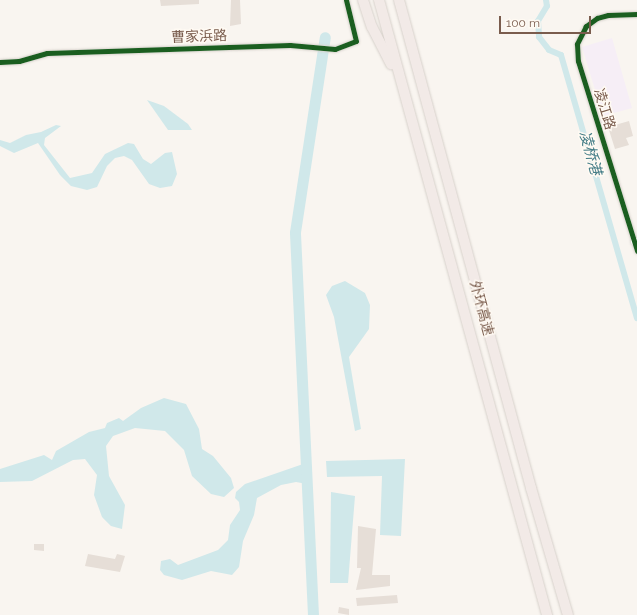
<!DOCTYPE html>
<html>
<head>
<meta charset="utf-8">
<style>
  body { margin:0 }
  #map { position:relative; width:637px; height:615px; overflow:hidden; background:#f9f5f0; font-family:Raleway,"Noto Sans SC",sans-serif }
  div>[style] { position:absolute }
  .education>* { inset:0; background:#f6eef6 }
  .water>* { inset:0; background:#d0e8ea }
  .canal>* { height:6px; margin:-3px; padding:0 3px; transform-origin:3px; border-radius:3px; background:#d0e8ea }
  .river>* { height:11px; margin:-5.5px; padding:0 5.5px; transform-origin:5.5px; border-radius:5.5px; background:#d0e8ea }
  .building>* { inset:0; background:#e6ded7 }
  .roads { filter:drop-shadow(0 0 1px #d7d1cb) drop-shadow(0 0 1px #d7d1cb) }
  .minor>* { height:5px; margin:-2.5px; padding:0 2.5px; transform-origin:2.5px; border-radius:2.5px; background:#fefefd }
  .tertiary>* { height:7px; margin:-3.5px; padding:0 3.5px; transform-origin:3.5px; border-radius:3.5px; background:#fefefd }
  .motorway>* { height:10px; margin:-5px; padding:0 5px; transform-origin:5px; border-radius:5px; background:#f2eae7 }
  .cycleway>* { height:5px; margin:-2.5px; padding:0 2.5px; transform-origin:2.5px; border-radius:2.5px; background:#1b5e20 }
  span { translate:-50% -50%; white-space:nowrap; text-align:center; line-height:1.15; -webkit-text-stroke:3px #fffaf3; paint-order:stroke }
  .street-label { font-size:14px; color:#7a5c4d }
  .water-label { font-size:15px; color:#437c86; font-style:italic }
  .scale { position:absolute; left:499px; top:16px; width:92px; height:18px; box-sizing:border-box; border:2px solid #7a5c4d; border-top:0; padding-left:5px; font-size:12px; line-height:14px; white-space:nowrap; color:#7a5c4d; -webkit-text-stroke:3px #fffaf3; paint-order:stroke }
</style>
</head>
<body>
<div id="map">
  <div class="education">
    <div style="clip-path:polygon(612px 38px,632px 108px,603px 116px,582px 47px)"></div>
  </div>
  <div class="water">
    <div style="clip-path:polygon(147px 100px,164px 106px,188px 124px,192px 130px,168px 130px)"></div>
    <div style="clip-path:polygon(56px 125px,61px 126px,45px 138px,44px 145px,70px 178px,92px 173px,105px 154px,128px 143px,134px 144px,143px 159px,151px 164px,165px 153px,172px 152px,177px 174px,172px 186px,160px 188px,149px 184px,132px 160px,124px 156px,115px 158px,107px 166px,97px 187px,87px 190px,71px 186px,60px 175px,38px 143px,14px 153px,0 146px,0 140px,10px 143px,26px 135px,41px 132px)"></div>
    <div style="clip-path:polygon(345px 281px,365px 293px,370px 305px,369px 329px,349px 357px,361px 429px,355px 431px,334px 317px,326px 295px,332px 286px)"></div>
    <div style="clip-path:polygon(164px 398px,186px 404px,199px 429px,202px 449px,213px 456px,231px 478px,234px 488px,224px 497px,211px 494px,192px 476px,184px 450px,165px 431px,135px 428px,113px 436px,106px 446px,109px 476px,125px 505px,122px 529px,111px 526px,102px 517px,94px 495px,97px 475px,85px 459px,73px 460px,32px 481px,0 482px,0 469px,44px 455px,52px 460px,56px 451px,89px 432px,105px 428px,107px 423px,119px 418px,123px 421px,141px 408px)"></div>
    <div style="clip-path:polygon(405px 459px,401px 536px,380px 535px,382px 476px,327px 477px,326px 461px)"></div>
    <div style="clip-path:polygon(306px 463px,307px 484px,296px 482px,281px 485px,257px 498px,254px 515px,243px 541px,239px 567px,232px 575px,211px 571px,182px 580px,164px 575px,160px 570px,161px 561px,170px 559px,178px 565px,218px 550px,228px 540px,230px 525px,240px 510px,239px 502px,235px 498px,236px 492px,245px 484px)"></div>
    <div style="clip-path:polygon(331px 492px,355px 496px,348px 583px,330px 583px)"></div>
  </div>
  <div class="canal">
    <div style="left:546px;top:0;width:6px;rotate:81deg"></div>
    <div style="left:547px;top:6px;width:17px;rotate:121deg"></div>
    <div style="left:538px;top:21px;width:16px;rotate:86deg"></div>
    <div style="left:539px;top:37px;width:16px;rotate:52deg"></div>
    <div style="left:549px;top:50px;width:13px;rotate:23deg"></div>
    <div style="left:561px;top:55px;width:274px;rotate:73.9deg"></div>
  </div>
  <div class="river">
    <div style="left:313px;top:615px;width:383px;rotate:-92.7deg"></div>
    <div style="left:295px;top:232px;width:197px;rotate:-81.3deg"></div>
  </div>
  <div class="building">
    <div style="clip-path:polygon(160px 0,199px 0,199px 4px,161px 6px)"></div>
    <div style="clip-path:polygon(231px 0,240px 0,241px 24px,230px 26px)"></div>
    <div style="clip-path:polygon(629px 121px,633px 136px,626px 138px,629px 145px,615px 149px,608px 127px)"></div>
    <div style="clip-path:polygon(358px 526px,376px 529px,372px 575px,390px 575px,390px 586px,356px 590px,361px 568px,357px 568px)"></div>
    <div style="clip-path:polygon(34px 544px,44px 544px,44px 551px,34px 550px)"></div>
    <div style="clip-path:polygon(88px 554px,115px 559px,117px 554px,125px 556px,120px 572px,85px 566px)"></div>
    <div style="clip-path:polygon(397px 595px,398px 603px,357px 606px,356px 598px)"></div>
    <div style="clip-path:polygon(339px 607px,349px 609px,349px 615px,338px 613px)"></div>
  </div>
  <div class="roads">
    <div class="minor">
      <div style="left:637px;top:14px;width:29px;rotate:178deg"></div>
      <div style="left:608px;top:15px;width:11px;rotate:165deg"></div>
      <div style="left:597px;top:18px;width:14px;rotate:144deg"></div>
      <div style="left:586px;top:26px;width:20px;rotate:117deg"></div>
      <div style="left:577px;top:44px;width:17px;rotate:87deg"></div>
      <div style="left:578px;top:61px;width:199px;rotate:72.7deg"></div>
      <div style="left:0;top:62px;width:19px;rotate:-3deg"></div>
      <div style="left:19px;top:61px;width:29px;rotate:-16deg"></div>
      <div style="left:47px;top:53px;width:243px;rotate:-1.9deg"></div>
      <div style="left:290px;top:45px;width:45px;rotate:5.1deg"></div>
      <div style="left:335px;top:49px;width:22px;rotate:-21deg"></div>
      <div style="left:356px;top:41px;width:42px;rotate:-103.7deg"></div>
    </div>
    <div class="tertiary">
      <div style="left:634px;top:241px;width:3px"></div>
    </div>
    <div class="motorway">
      <div style="left:363px;top:0;width:28px;rotate:72deg"></div>
      <div style="left:372px;top:27px;width:42px;rotate:62.8deg"></div>
      <div style="left:379px;top:0;width:638px;rotate:74.72deg"></div>
      <div style="left:399px;top:0;width:506px;rotate:74.86deg"></div>
      <div style="left:531px;top:488px;width:132px;rotate:73.8deg"></div>
    </div>
  </div>
  <div class="cycleway">
    <div style="left:637px;top:14px;width:29px;rotate:178deg"></div>
    <div style="left:608px;top:15px;width:11px;rotate:165deg"></div>
    <div style="left:597px;top:18px;width:14px;rotate:144deg"></div>
    <div style="left:586px;top:26px;width:20px;rotate:117deg"></div>
    <div style="left:577px;top:44px;width:17px;rotate:87deg"></div>
    <div style="left:578px;top:61px;width:199px;rotate:72.7deg"></div>
    <div style="left:0;top:62px;width:19px;rotate:-3deg"></div>
    <div style="left:19px;top:61px;width:29px;rotate:-16deg"></div>
    <div style="left:47px;top:53px;width:243px;rotate:-1.9deg"></div>
    <div style="left:290px;top:45px;width:45px;rotate:5.1deg"></div>
    <div style="left:335px;top:49px;width:22px;rotate:-21deg"></div>
    <div style="left:356px;top:41px;width:42px;rotate:-103.7deg"></div>
  </div>
  <div class="street-label">
    <span style="left:199px;top:36px;rotate:-2deg">曹家浜路</span>
    <span style="left:605px;top:109px;rotate:73deg">凌江路</span>
    <span style="left:482px;top:308px;rotate:75deg">外环高速</span>
  </div>
  <div class="water-label">
    <span style="left:590px;top:153px;rotate:74deg">凌桥港</span>
  </div>
  <div class="scale">100 m</div>
</div>
</body>
</html>
